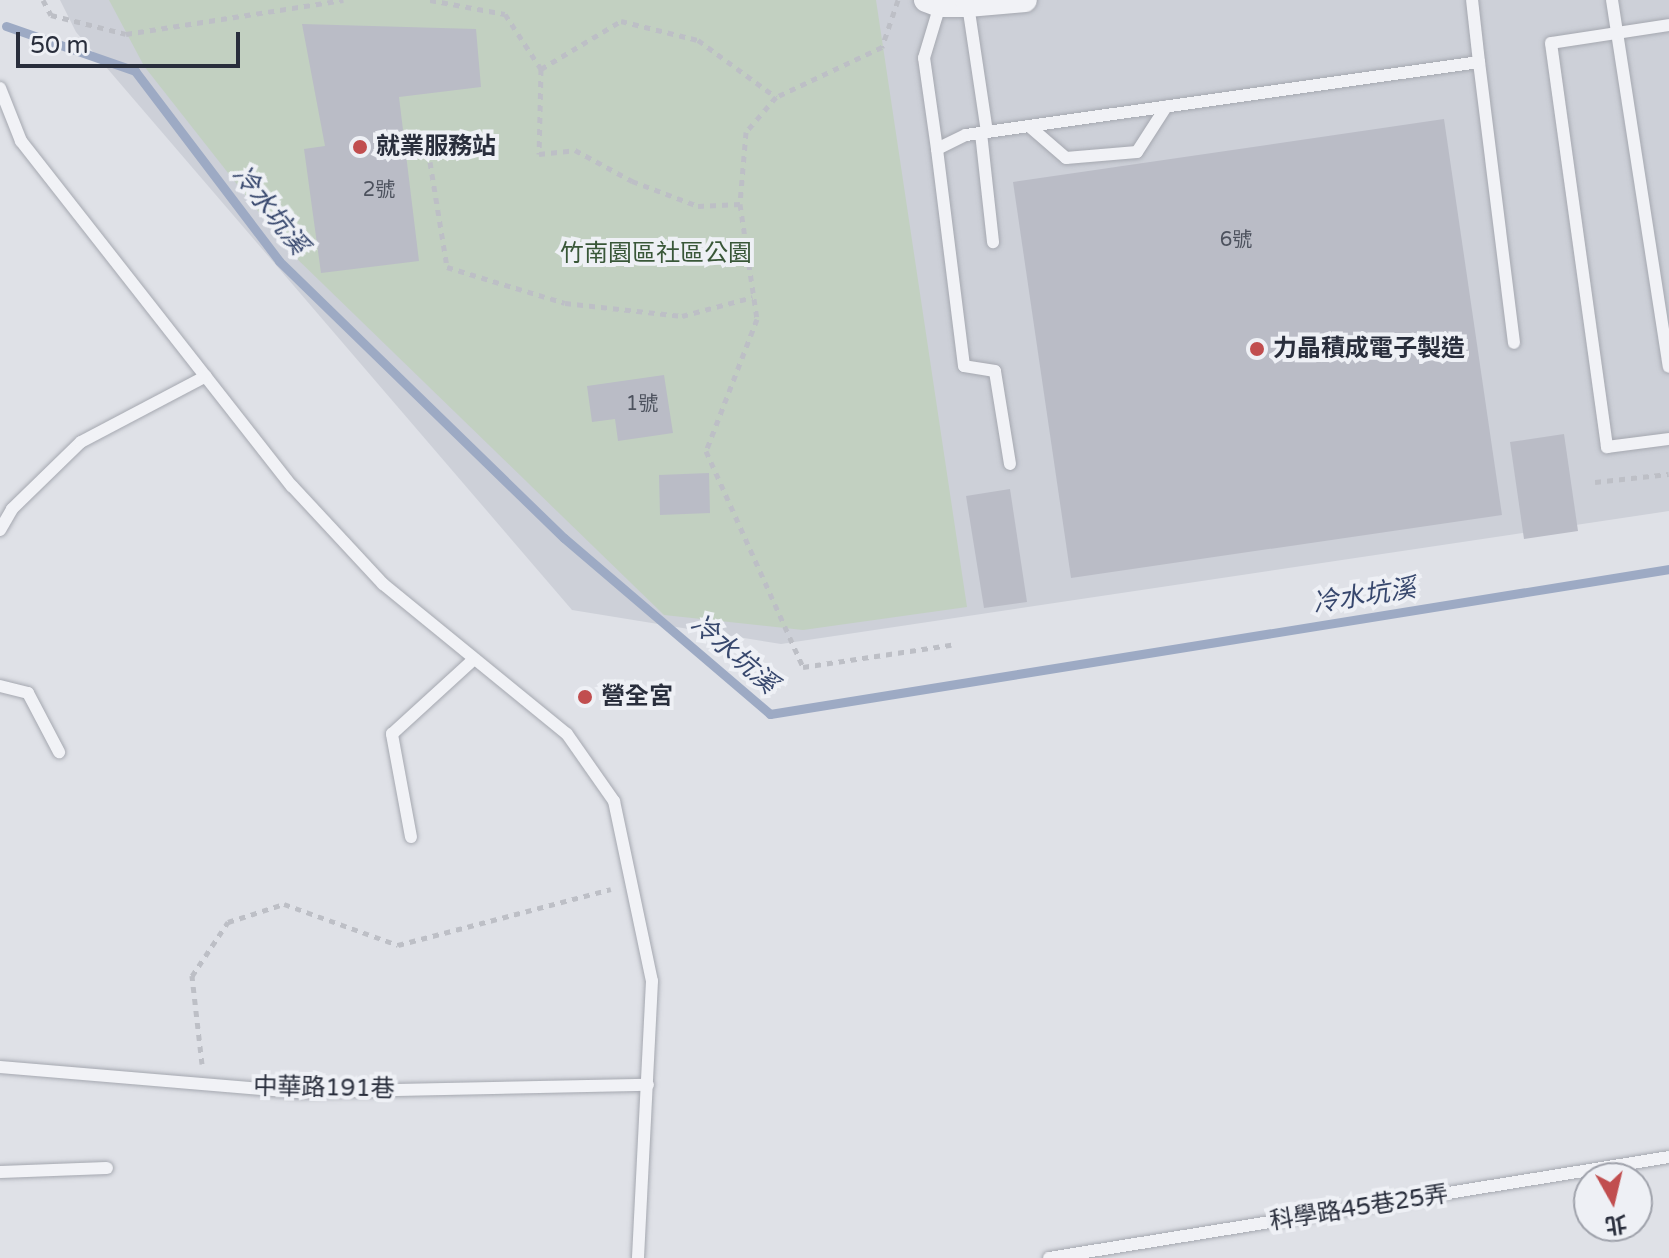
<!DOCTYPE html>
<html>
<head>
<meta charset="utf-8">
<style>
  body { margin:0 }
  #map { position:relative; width:1669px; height:1258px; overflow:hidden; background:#dfe1e7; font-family:"Varela Round","Noto Sans TC",sans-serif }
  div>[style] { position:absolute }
  .built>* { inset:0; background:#cdd0d8 }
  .green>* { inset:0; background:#c2d0c1 }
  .stream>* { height:9px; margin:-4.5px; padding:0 4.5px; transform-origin:4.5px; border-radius:4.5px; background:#9daac4 }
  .building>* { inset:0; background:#babcc6 }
  .path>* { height:5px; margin-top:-2.5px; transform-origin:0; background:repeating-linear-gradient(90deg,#bdbfc6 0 6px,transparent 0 12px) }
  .roads { filter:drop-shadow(0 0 2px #a5a8b0) drop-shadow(0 0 2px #a5a8b0) }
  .lane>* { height:12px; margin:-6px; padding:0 6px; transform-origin:6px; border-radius:6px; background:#f1f2f6 }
  .street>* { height:24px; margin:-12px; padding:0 12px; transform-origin:12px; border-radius:12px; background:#f1f2f6 }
  .dots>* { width:22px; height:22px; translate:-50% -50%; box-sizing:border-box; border:4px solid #eef0f5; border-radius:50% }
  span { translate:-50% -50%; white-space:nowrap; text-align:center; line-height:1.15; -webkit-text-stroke:8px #eef0f5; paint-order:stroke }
  .number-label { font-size:20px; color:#4d525e }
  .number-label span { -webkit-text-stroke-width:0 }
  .poi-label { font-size:24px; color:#292e3c; font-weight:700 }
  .left { translate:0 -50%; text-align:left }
  .park-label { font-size:24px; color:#395738 }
  .street-label { font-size:24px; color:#292e3c }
  .water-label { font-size:26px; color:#37476d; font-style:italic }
  .north { position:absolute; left:1573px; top:1162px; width:80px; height:80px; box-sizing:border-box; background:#eef0f5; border:2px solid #9fa2ab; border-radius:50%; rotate:172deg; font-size:22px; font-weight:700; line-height:32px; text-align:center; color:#292e3c }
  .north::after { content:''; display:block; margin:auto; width:28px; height:36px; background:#c14e4f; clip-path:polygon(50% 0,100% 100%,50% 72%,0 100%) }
  .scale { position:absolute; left:16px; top:32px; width:224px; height:36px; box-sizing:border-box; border:4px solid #292e3c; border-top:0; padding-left:10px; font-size:24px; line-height:28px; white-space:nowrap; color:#292e3c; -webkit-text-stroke:6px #eef0f5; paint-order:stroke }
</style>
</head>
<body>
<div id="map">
  <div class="built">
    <div style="clip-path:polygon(60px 0,1669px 0,1669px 511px,781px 644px,572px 610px,76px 32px)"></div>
  </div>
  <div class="green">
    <div style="clip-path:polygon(109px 0,876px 0,967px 607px,803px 630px,664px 615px,291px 253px,144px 66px)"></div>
  </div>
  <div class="stream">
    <div style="left:6px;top:26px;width:137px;rotate:19.2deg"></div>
    <div style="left:135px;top:71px;width:238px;rotate:52.8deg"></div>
    <div style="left:279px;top:261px;width:397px;rotate:44.2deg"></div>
    <div style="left:564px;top:538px;width:271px;rotate:40.5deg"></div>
    <div style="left:770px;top:714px;width:911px;rotate:-9.16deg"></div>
  </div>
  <div class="building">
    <div style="clip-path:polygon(302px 24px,476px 29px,481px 87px,399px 97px,419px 261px,321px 273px,304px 149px,325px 146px)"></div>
    <div style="clip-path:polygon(1444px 119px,1502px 515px,1071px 578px,1013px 182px)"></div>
    <div style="clip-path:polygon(664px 375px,673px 433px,618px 441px,615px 419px,592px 422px,587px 386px)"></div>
    <div style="clip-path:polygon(1564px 434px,1578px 531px,1524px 539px,1510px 442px)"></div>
    <div style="clip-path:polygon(709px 473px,710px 513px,660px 515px,659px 475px)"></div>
    <div style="clip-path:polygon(1010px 489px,1027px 602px,984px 608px,966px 496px)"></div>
  </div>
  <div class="path">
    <div style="left:43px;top:0;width:17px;rotate:62deg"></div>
    <div style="left:51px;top:15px;width:77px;rotate:14.2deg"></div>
    <div style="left:126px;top:34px;width:220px;rotate:-8.9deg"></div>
    <div style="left:430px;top:0;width:76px;rotate:10.6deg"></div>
    <div style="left:505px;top:14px;width:66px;rotate:56.8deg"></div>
    <div style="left:541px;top:69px;width:93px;rotate:-31deg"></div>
    <div style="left:621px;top:21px;width:79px;rotate:13.9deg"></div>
    <div style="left:698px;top:40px;width:97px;rotate:36.2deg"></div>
    <div style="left:898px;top:0;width:50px;rotate:108.8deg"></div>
    <div style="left:882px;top:47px;width:117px;rotate:154.7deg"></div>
    <div style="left:776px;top:97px;width:46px;rotate:130.6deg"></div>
    <div style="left:746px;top:132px;width:72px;rotate:94.8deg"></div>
    <div style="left:740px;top:204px;width:116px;rotate:81.6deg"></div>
    <div style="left:757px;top:319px;width:142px;rotate:111.1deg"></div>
    <div style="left:706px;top:451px;width:237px;rotate:65.8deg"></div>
    <div style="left:803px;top:667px;width:150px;rotate:-8.5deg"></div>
    <div style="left:541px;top:69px;width:85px;rotate:91.3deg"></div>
    <div style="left:539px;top:154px;width:36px;rotate:-6deg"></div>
    <div style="left:575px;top:150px;width:65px;rotate:28.5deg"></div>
    <div style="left:632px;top:181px;width:71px;rotate:20.7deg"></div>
    <div style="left:698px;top:206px;width:42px;rotate:-2.7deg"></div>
    <div style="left:430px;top:162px;width:106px;rotate:80.8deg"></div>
    <div style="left:447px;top:267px;width:123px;rotate:17deg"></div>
    <div style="left:565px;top:303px;width:118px;rotate:6.3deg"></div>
    <div style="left:682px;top:316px;width:73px;rotate:-15deg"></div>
    <div style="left:1595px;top:482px;width:74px;rotate:-6.2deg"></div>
    <div style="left:202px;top:1064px;width:89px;rotate:-96.5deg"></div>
    <div style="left:192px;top:976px;width:65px;rotate:-56.3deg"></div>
    <div style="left:228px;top:922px;width:59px;rotate:-17.8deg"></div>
    <div style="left:284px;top:904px;width:121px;rotate:19.8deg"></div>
    <div style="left:398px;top:945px;width:220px;rotate:-14.7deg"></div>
  </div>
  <div class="roads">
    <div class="lane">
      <div style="left:1612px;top:0;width:371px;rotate:81.2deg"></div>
      <div style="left:968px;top:5px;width:128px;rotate:81.5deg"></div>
      <div style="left:1669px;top:25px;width:119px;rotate:171.3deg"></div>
      <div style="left:1551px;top:43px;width:408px;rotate:82.1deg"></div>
      <div style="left:1607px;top:447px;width:63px;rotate:-7.4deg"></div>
      <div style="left:1479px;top:62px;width:283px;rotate:82.9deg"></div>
      <div style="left:0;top:88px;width:57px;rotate:68.4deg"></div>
      <div style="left:21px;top:141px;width:439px;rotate:51.9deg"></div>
      <div style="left:292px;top:486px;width:134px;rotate:47.1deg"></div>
      <div style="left:383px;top:584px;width:237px;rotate:39.2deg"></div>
      <div style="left:567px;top:734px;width:82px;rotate:55deg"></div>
      <div style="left:614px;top:801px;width:184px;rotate:78.1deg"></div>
      <div style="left:652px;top:981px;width:277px;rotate:92.9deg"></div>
      <div style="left:1029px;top:126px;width:49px;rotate:40.9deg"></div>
      <div style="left:1066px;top:158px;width:71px;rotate:-4.8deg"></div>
      <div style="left:1137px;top:152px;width:54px;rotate:-57.2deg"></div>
      <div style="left:981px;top:133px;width:110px;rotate:83.7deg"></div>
      <div style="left:937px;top:149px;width:92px;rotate:-98.1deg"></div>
      <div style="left:924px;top:58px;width:55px;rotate:-73.2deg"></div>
      <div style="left:1010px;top:464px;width:94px;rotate:-99.2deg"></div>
      <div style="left:995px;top:371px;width:31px;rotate:-171deg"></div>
      <div style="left:964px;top:366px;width:219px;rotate:-97.1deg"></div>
      <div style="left:937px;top:149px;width:32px;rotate:-26deg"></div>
      <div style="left:966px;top:135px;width:518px;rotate:-8.1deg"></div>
      <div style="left:1479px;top:62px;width:62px;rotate:-96.4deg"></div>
      <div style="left:0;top:530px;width:24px;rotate:-60deg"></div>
      <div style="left:12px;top:509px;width:96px;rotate:-44.2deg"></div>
      <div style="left:81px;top:442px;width:141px;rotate:-27.8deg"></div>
      <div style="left:0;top:686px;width:29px;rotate:14deg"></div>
      <div style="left:28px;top:693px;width:67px;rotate:62.3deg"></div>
      <div style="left:411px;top:837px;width:105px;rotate:-100.5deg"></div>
      <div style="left:392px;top:734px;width:111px;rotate:-42.4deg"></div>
      <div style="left:0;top:1067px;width:301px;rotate:4.8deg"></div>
      <div style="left:300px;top:1092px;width:348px;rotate:-1.2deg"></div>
      <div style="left:0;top:1172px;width:107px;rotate:-2.1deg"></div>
      <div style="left:1049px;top:1258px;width:628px;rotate:-9.25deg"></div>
    </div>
    <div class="street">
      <div style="left:926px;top:0;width:15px;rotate:20deg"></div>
      <div style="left:940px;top:5px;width:28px"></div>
      <div style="left:968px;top:5px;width:57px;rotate:-5deg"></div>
    </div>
  </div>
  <div class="dots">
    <div style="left:360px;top:147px;background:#c14e4f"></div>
    <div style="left:1257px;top:349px;background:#c14e4f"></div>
    <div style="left:585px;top:697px;background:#c14e4f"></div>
  </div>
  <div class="number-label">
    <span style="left:379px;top:190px">2號</span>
    <span style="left:1236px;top:240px">6號</span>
    <span style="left:642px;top:404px">1號</span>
  </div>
  <div class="poi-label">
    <span class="left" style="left:376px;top:147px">就業服務站</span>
    <span class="left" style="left:1273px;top:349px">力晶積成電子製造</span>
    <span class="left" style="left:601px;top:697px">營全宮</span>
  </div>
  <div class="park-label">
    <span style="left:656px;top:254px">竹南園區社區公園</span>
  </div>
  <div class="street-label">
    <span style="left:324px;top:1088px;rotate:1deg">中華路191巷</span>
    <span style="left:1359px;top:1208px;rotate:-9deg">科學路45巷25弄</span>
  </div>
  <div class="water-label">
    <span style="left:270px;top:210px;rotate:52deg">冷水坑溪</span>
    <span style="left:1364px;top:596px;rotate:-9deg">冷水坑溪</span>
    <span style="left:734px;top:654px;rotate:41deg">冷水坑溪</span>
  </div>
  <div class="north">北</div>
  <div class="scale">50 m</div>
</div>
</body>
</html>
